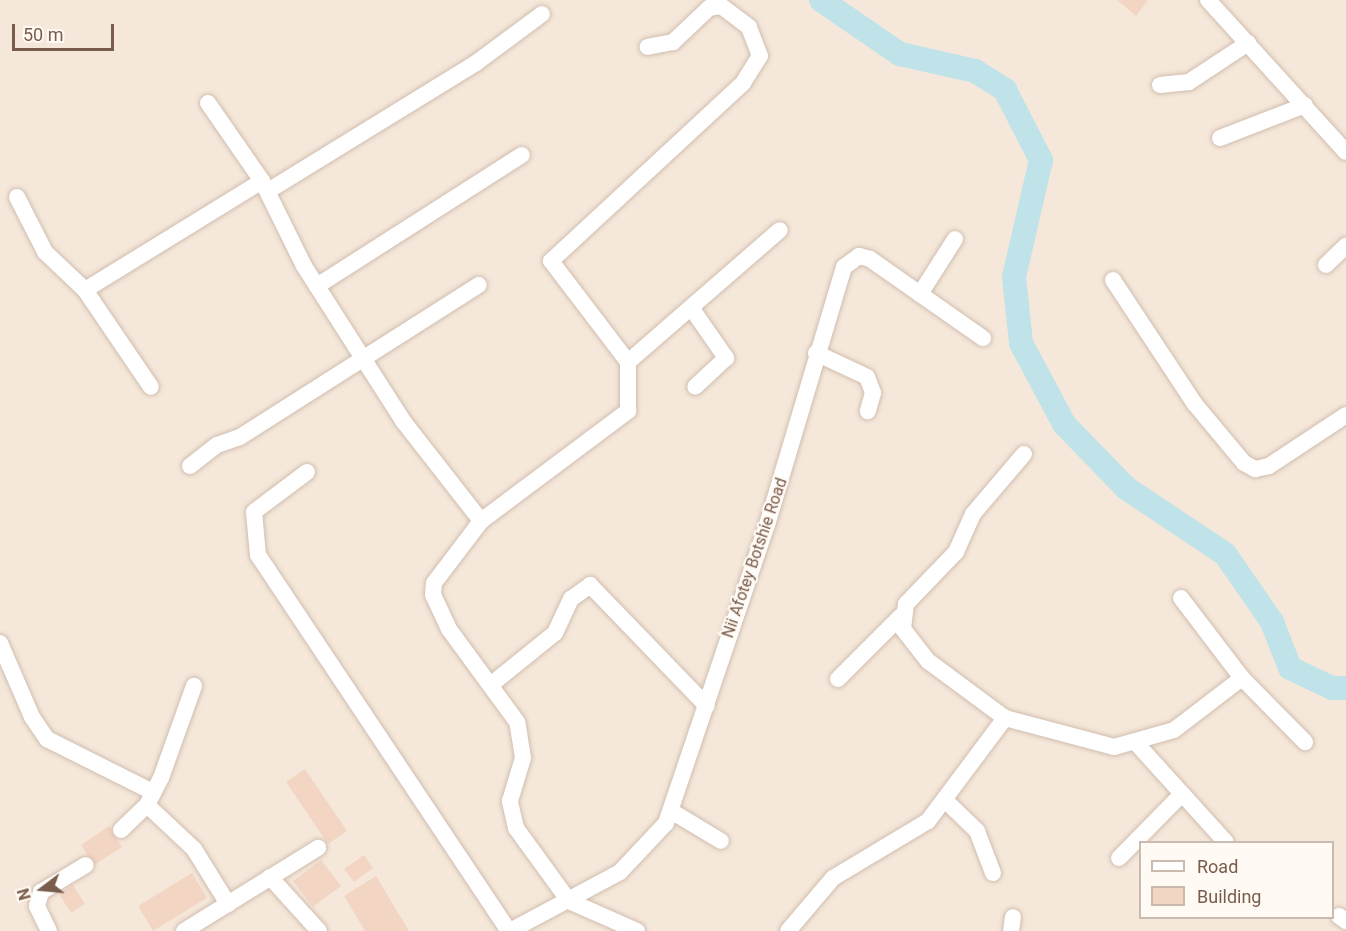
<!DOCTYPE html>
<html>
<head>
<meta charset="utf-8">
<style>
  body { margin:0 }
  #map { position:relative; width:1346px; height:931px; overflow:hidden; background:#fdf6ec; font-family:Roboto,sans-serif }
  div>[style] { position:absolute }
  .residential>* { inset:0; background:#f5e8da }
  .river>* { height:24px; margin:-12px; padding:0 12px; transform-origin:12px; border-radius:12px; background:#bfe3e8 }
  .building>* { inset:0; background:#f3d5c3 }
  .roads { filter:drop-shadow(0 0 2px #d1beb0) drop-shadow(0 0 2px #d1beb0) }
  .minor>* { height:16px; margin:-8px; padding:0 8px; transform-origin:8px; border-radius:8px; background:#fff }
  span { translate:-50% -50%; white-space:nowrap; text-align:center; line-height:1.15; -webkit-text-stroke:4.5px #fffaf3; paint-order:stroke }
  .street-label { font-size:16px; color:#7a5c4d }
  .legend { position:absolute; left:1139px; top:841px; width:195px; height:78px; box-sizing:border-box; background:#fffaf3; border:2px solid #cabbb1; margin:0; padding:8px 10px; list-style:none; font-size:18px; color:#7a5c4d }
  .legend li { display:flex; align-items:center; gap:12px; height:30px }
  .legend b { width:30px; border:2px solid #cabbb1 }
  .north { position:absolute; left:12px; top:859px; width:60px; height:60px; -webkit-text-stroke:4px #fffaf3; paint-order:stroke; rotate:254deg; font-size:16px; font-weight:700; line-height:24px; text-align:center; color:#7a5c4d }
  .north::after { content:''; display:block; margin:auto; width:21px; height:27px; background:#7a5c4d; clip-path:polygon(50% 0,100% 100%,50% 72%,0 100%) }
  .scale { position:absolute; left:12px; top:24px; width:102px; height:27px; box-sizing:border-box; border:3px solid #7a5c4d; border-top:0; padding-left:8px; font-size:18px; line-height:21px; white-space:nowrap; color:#7a5c4d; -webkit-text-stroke:4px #fffaf3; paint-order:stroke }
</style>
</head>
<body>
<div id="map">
  <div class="residential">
    <div style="clip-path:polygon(evenodd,0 0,1346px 0,1346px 931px,0 931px,0 0,1140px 842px,1332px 842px,1332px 918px,1140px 918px,1140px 842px)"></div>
  </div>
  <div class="river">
    <div style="left:821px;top:0;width:96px;rotate:34.4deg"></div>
    <div style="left:900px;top:54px;width:77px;rotate:12.8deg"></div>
    <div style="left:975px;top:71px;width:36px;rotate:32deg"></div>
    <div style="left:1005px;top:90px;width:79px;rotate:62.8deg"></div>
    <div style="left:1041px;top:160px;width:120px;rotate:103deg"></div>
    <div style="left:1014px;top:277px;width:66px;rotate:83.9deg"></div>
    <div style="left:1021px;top:343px;width:92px;rotate:62deg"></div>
    <div style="left:1064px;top:424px;width:89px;rotate:45.9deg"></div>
    <div style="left:1126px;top:488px;width:119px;rotate:33.7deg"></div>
    <div style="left:1225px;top:554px;width:83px;rotate:55.3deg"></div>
    <div style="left:1272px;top:622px;width:49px;rotate:68.6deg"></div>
    <div style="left:1290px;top:668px;width:47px;rotate:25.5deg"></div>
    <div style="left:1332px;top:688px;width:14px"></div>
  </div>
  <div class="building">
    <div style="clip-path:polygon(1117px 0,1148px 0,1136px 16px)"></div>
    <div style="clip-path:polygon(305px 769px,347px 831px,328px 844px,286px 782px)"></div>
    <div style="clip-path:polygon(109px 826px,122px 847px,94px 865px,81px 845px)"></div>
    <div style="clip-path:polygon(364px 855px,373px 868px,354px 882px,344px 869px)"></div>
    <div style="clip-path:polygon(321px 860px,341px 886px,313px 907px,293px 881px)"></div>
    <div style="clip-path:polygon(192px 873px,207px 898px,153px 931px,138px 906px)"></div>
    <div style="clip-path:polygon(376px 876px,409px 931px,365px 931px,344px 896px)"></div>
    <div style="clip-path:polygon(73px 885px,85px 904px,71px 913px,59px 894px)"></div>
  </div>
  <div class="roads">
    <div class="minor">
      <div style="left:1208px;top:0;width:205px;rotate:47.8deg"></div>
      <div style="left:1160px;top:85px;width:29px;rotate:-6deg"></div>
      <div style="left:1189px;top:82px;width:71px;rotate:-33.5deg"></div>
      <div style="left:208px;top:103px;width:95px;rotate:55.3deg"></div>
      <div style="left:262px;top:181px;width:95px;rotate:63.7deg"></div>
      <div style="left:304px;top:266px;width:184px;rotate:57.4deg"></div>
      <div style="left:403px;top:421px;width:127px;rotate:52deg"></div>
      <div style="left:1220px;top:138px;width:91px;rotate:-21.2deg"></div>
      <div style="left:268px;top:191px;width:244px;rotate:-31.6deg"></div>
      <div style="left:476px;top:63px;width:82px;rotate:-36.6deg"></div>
      <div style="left:17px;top:197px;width:62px;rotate:63deg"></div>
      <div style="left:45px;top:252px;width:55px;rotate:43.5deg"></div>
      <div style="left:85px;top:290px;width:117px;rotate:55.8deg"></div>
      <div style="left:1326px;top:265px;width:28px;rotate:-44deg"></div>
      <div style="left:1113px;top:280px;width:147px;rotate:56.6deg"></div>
      <div style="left:1194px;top:403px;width:78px;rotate:50.2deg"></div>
      <div style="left:1244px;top:463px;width:13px;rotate:29deg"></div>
      <div style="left:1255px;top:469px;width:14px;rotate:-12deg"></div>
      <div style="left:1269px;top:466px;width:92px;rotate:-33.5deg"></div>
      <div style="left:317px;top:286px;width:243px;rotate:-32.6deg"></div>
      <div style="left:85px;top:290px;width:208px;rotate:-31.6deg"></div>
      <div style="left:920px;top:294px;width:65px;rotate:-57.5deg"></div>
      <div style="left:692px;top:309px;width:60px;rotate:55.2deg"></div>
      <div style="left:726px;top:358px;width:42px;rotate:136.9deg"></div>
      <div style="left:816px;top:353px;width:56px;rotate:25.2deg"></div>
      <div style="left:867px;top:377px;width:17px;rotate:69deg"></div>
      <div style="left:873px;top:393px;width:19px;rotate:106deg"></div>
      <div style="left:628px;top:362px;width:201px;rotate:-41deg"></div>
      <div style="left:1024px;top:454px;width:79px;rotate:130.4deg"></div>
      <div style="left:973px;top:514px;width:42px;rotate:114.1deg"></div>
      <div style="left:956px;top:552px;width:72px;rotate:133.9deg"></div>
      <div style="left:906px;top:604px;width:25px;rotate:97deg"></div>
      <div style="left:903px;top:629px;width:41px;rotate:52deg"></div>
      <div style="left:928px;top:661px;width:96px;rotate:36.5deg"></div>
      <div style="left:1005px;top:718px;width:113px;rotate:14.9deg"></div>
      <div style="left:1114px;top:747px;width:62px;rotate:-15.8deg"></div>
      <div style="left:1174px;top:730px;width:86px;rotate:-37.4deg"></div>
      <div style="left:190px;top:466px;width:34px;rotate:-38deg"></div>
      <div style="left:217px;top:445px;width:24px;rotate:-19deg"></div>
      <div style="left:240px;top:437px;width:283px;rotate:-32.5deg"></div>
      <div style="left:307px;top:472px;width:66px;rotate:143deg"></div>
      <div style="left:254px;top:512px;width:43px;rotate:84.7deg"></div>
      <div style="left:258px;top:555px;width:452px;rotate:56.3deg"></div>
      <div style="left:1181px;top:598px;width:101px;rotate:52.7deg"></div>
      <div style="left:1242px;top:678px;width:90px;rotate:45.5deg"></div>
      <div style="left:0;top:643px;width:81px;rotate:66.6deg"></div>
      <div style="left:32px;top:717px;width:27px;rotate:56deg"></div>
      <div style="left:47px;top:739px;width:119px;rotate:26.6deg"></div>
      <div style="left:838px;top:679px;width:89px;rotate:-45deg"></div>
      <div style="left:493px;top:683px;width:80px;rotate:-38.9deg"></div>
      <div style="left:555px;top:633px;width:38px;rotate:-65deg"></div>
      <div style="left:571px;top:599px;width:24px;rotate:-36deg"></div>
      <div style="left:590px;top:585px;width:168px;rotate:46deg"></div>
      <div style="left:1137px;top:744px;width:132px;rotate:47.8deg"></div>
      <div style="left:947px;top:802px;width:42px;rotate:44deg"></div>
      <div style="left:977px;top:831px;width:45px;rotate:69.1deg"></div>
      <div style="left:147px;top:805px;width:64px;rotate:43.1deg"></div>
      <div style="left:194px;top:849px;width:65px;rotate:58.3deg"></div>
      <div style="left:671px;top:811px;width:58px;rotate:31deg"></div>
      <div style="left:121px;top:830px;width:36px;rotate:-44deg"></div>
      <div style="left:147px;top:805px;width:30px;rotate:-63deg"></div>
      <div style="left:161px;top:778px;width:98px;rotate:-70.3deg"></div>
      <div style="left:1119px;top:858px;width:90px;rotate:-45.5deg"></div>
      <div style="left:270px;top:877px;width:73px;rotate:47.8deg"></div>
      <div style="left:1339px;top:916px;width:9px;rotate:36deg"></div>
      <div style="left:49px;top:931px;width:28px;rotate:-116deg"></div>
      <div style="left:37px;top:906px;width:15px;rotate:-74deg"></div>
      <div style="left:41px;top:892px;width:52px;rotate:-31deg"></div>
      <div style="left:184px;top:931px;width:158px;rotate:-31.8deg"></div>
      <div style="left:510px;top:931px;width:125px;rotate:-28.2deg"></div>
      <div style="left:620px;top:872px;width:67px;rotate:-46.8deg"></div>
      <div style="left:666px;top:823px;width:315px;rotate:-71.3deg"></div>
      <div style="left:767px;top:525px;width:269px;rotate:-73.4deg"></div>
      <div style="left:844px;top:267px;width:19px;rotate:-36deg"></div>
      <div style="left:859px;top:256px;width:11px;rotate:15deg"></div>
      <div style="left:870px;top:259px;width:138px;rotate:35deg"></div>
      <div style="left:637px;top:931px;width:74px;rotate:-156.2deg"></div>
      <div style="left:569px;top:901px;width:90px;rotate:-126deg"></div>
      <div style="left:516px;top:828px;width:28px;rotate:-103deg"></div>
      <div style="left:510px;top:801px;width:45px;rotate:-73.2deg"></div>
      <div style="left:523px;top:758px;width:36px;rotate:-99deg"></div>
      <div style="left:517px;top:722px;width:115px;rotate:-126.2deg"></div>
      <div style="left:449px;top:629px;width:38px;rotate:-115deg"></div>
      <div style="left:433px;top:594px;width:11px;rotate:-85deg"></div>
      <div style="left:434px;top:583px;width:78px;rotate:-52.8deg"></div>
      <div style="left:481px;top:521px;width:184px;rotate:-36.8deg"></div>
      <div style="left:628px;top:411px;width:49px;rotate:-90deg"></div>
      <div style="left:628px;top:362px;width:127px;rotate:-127.3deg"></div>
      <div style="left:551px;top:261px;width:262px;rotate:-42.8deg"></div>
      <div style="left:743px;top:83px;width:32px;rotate:-58deg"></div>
      <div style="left:760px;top:56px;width:31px;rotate:-111deg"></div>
      <div style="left:749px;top:27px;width:35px;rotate:-143deg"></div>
      <div style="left:721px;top:6px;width:12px;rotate:171deg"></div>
      <div style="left:709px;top:8px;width:50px;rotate:136.6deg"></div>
      <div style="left:673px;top:42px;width:26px;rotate:169deg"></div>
      <div style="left:788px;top:931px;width:70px;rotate:-49.7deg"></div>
      <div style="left:833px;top:878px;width:111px;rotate:-31deg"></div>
      <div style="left:928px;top:821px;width:129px;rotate:-53.2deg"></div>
      <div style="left:1011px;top:931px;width:14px;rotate:-82deg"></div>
    </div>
  </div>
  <div class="street-label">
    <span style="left:755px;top:558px;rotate:-71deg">Nii Afotey Botshie Road</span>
  </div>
  <ul class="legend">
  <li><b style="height:8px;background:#fff"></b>Road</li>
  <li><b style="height:16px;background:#f3d5c3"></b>Building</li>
  </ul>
  <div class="north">N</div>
  <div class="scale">50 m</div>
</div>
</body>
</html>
